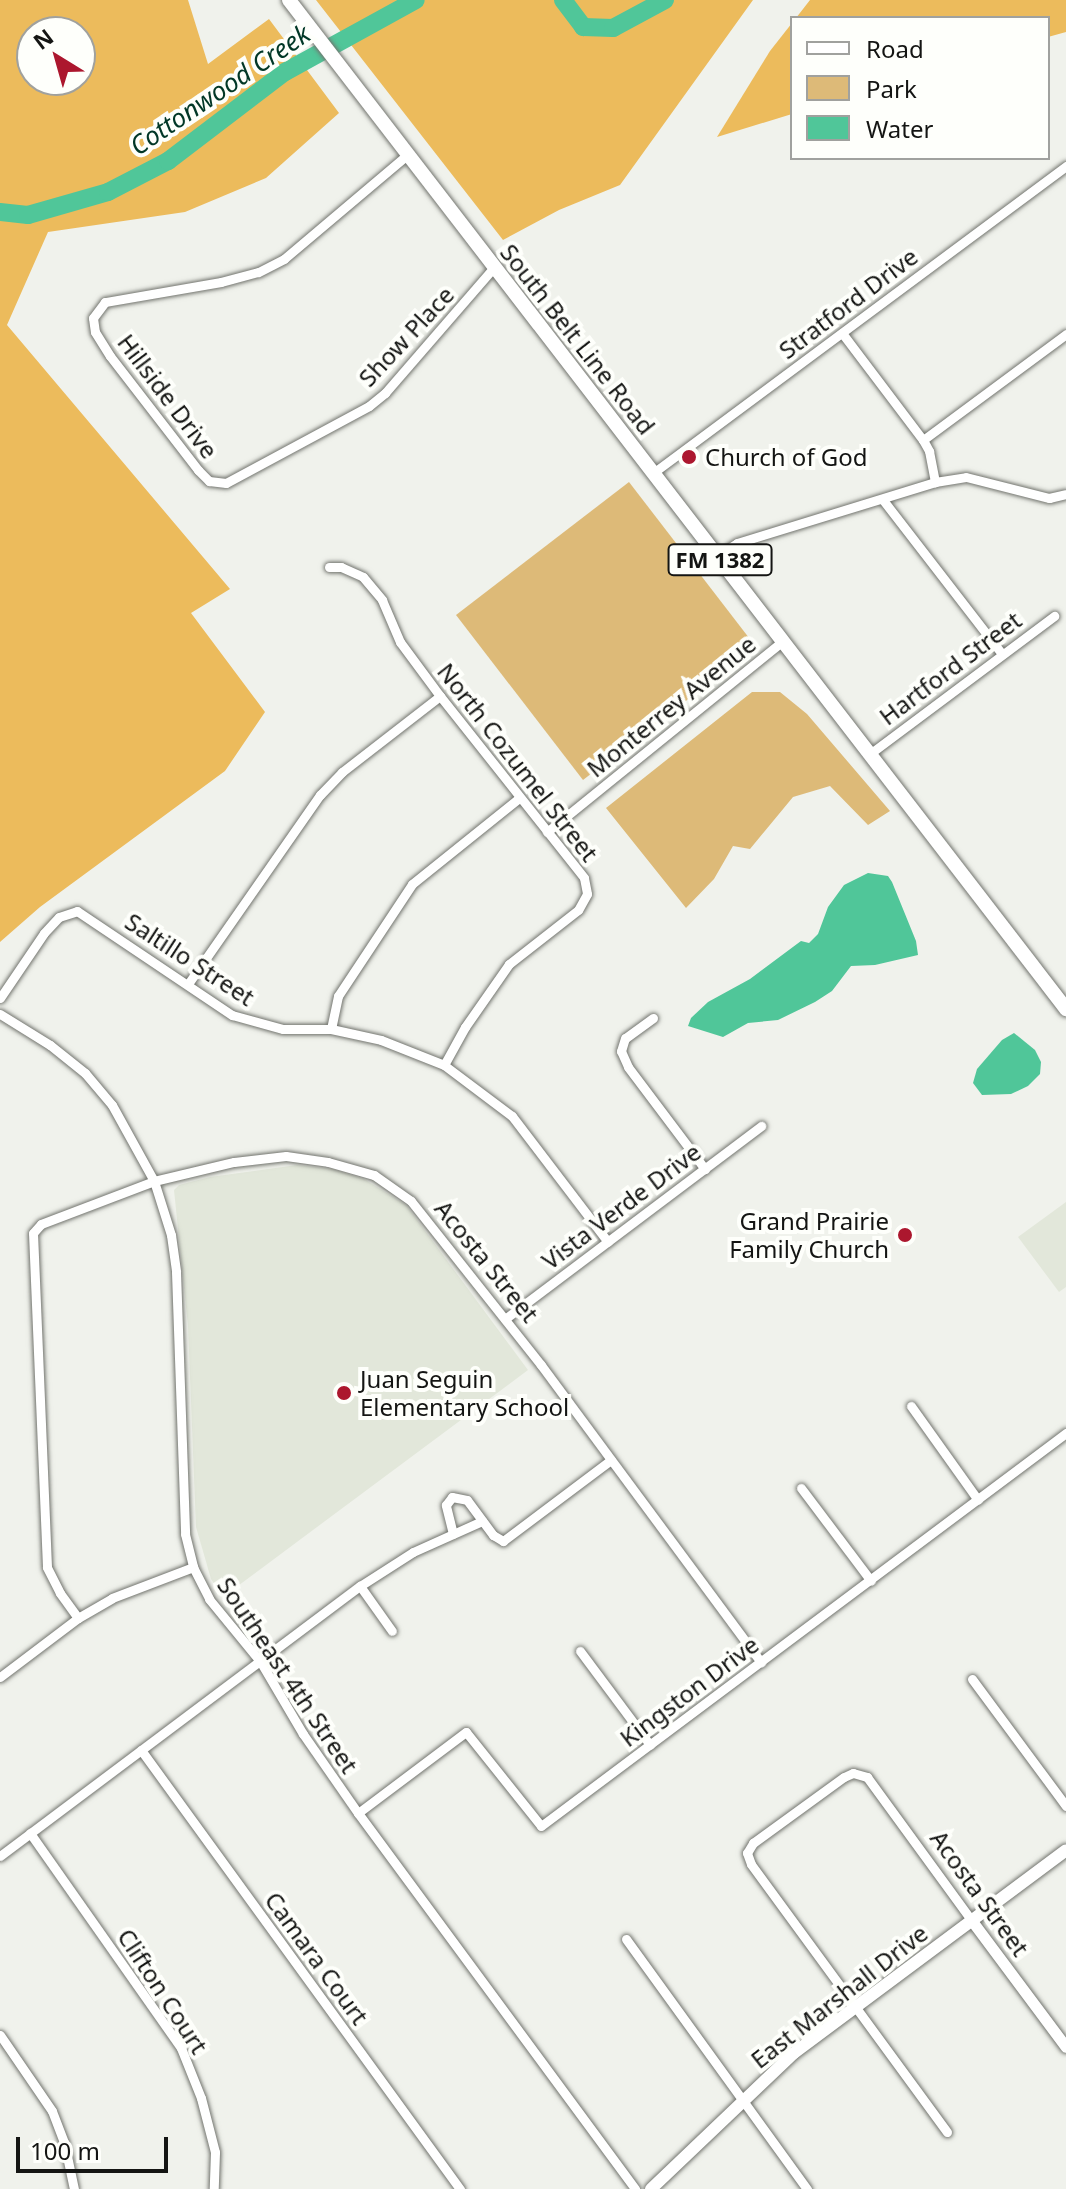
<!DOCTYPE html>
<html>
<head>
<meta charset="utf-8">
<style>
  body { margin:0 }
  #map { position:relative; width:1066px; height:2189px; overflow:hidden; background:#f0f2ec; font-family:"Noto Sans",sans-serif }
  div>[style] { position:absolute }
  .built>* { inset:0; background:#e2e7da }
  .green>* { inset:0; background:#ddba78 }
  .forest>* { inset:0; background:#ecbb5c }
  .water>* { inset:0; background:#50c699 }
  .river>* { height:18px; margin:-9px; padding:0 9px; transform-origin:9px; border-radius:9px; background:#50c699 }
  .roads { filter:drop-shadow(0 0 2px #72746e) drop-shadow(0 0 2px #72746e) }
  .minor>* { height:9px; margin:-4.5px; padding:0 4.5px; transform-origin:4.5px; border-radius:4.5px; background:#fff }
  .tertiary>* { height:11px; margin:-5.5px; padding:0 5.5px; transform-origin:5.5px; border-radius:5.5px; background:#fff }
  .secondary>* { height:12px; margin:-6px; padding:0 6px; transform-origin:6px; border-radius:6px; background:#fff }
  .primary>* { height:14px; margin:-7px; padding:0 7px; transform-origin:7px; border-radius:7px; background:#fff }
  .dots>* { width:22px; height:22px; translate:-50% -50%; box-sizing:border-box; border:4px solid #fefffb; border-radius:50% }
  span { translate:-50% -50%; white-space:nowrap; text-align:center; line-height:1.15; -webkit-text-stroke:8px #fefffb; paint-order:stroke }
  .shield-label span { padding:2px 6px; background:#fefffb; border:2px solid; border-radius:6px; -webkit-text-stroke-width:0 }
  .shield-label { font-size:22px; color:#141513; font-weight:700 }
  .street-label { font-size:24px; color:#141513 }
  .poi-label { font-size:24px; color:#141513 }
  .left { translate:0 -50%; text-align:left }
  .right { translate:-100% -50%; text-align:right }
  .water-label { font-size:26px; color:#013726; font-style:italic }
  .legend { position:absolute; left:790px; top:16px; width:260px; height:144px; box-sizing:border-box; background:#fefffb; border:2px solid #a0a19e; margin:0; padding:10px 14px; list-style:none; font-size:24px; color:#141513 }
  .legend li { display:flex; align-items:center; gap:16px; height:40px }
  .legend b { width:40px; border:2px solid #a0a19e }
  .north { position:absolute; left:16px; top:16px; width:80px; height:80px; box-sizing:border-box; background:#fefffb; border:2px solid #a0a19e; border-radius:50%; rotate:323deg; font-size:22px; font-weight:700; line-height:32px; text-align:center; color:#141513 }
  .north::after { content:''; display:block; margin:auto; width:28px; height:36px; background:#ac172e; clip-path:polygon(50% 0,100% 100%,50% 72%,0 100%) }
  .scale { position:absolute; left:16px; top:2137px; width:152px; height:36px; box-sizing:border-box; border:4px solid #141513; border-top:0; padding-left:10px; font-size:24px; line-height:28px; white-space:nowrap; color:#141513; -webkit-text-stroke:6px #fefffb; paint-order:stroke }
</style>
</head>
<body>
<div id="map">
  <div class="built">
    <div style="clip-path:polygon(297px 1165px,333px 1169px,364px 1179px,406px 1205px,528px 1370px,223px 1597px,211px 1579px,196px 1527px,188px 1326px,174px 1190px,179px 1185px,210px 1177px)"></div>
    <div style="clip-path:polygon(1066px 1202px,1066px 1287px,1059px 1292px,1018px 1237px)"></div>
  </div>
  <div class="green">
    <div style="clip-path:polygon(629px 482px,756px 647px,583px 780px,456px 615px)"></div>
    <div style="clip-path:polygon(752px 692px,780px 692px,807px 714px,890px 811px,868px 825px,830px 786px,793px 797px,750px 849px,733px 846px,714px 879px,686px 908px,606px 808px)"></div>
  </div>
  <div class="forest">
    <div style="clip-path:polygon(evenodd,0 0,188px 0,208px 64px,269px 19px,339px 113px,266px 178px,185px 212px,48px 232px,7px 325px,230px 589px,191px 613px,265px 712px,225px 771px,40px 907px,0 942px,0 0,80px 32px,80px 80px,32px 80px,32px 32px,80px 32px)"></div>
    <div style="clip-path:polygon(316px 0,753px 0,620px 185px,559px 210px,503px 240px)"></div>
    <div style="clip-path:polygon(810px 0,1066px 0,1066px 32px,1048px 37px,1048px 18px,796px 18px)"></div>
    <div style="clip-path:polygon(792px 23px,792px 114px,717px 137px,770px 51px)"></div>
  </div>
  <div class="water">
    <div style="clip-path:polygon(868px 873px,888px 876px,892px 882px,916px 941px,918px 955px,875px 965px,851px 966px,832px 991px,815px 1002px,778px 1020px,748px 1023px,723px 1037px,688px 1026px,691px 1018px,708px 1002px,750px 979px,801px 941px,809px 943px,818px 934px,828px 907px,844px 885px)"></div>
    <div style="clip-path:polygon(1014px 1033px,1035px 1050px,1041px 1062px,1040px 1074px,1028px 1086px,1011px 1094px,982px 1095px,973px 1083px,977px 1069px,1002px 1040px)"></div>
  </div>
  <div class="river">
    <div style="left:563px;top:0;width:34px;rotate:53deg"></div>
    <div style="left:583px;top:27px;width:30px;rotate:2deg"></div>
    <div style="left:613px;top:28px;width:59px;rotate:-28.3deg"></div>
    <div style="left:0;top:212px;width:28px;rotate:6deg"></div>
    <div style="left:28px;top:215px;width:83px;rotate:-16deg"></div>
    <div style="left:108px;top:192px;width:68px;rotate:-27.3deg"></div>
    <div style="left:168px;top:161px;width:147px;rotate:-37.3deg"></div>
    <div style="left:285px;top:72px;width:149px;rotate:-28.8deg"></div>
  </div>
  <div class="roads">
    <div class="minor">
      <div style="left:407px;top:155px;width:161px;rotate:139.8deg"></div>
      <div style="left:284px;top:259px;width:29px;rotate:153deg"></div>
      <div style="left:258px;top:272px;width:38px;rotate:165deg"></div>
      <div style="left:221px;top:282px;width:118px;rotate:170.2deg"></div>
      <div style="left:105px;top:302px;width:20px;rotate:127deg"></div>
      <div style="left:93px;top:318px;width:14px;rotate:82deg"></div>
      <div style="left:95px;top:332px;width:28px;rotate:58deg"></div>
      <div style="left:110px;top:356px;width:144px;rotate:52.3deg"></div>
      <div style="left:198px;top:470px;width:16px;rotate:45deg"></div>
      <div style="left:209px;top:481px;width:17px;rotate:7deg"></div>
      <div style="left:226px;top:483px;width:162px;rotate:-28.3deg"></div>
      <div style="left:369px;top:406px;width:21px;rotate:-39deg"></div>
      <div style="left:385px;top:393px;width:167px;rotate:-49.1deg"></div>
      <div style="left:842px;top:333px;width:134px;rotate:52.9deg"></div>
      <div style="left:923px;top:440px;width:13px;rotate:61deg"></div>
      <div style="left:929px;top:451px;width:32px;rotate:79deg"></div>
      <div style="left:923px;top:440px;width:178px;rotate:-36.5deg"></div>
      <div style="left:653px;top:473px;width:515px;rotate:-36.62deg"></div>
      <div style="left:883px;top:500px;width:195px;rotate:52.3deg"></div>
      <div style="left:717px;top:556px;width:24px;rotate:-33deg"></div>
      <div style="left:737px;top:543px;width:207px;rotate:-17.1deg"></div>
      <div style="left:935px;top:482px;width:31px;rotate:-9deg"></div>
      <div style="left:966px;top:477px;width:86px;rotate:14.2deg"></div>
      <div style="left:1049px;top:498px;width:17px;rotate:-13deg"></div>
      <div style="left:329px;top:567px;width:12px"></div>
      <div style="left:341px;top:567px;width:24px;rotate:24deg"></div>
      <div style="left:363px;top:577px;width:30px;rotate:50deg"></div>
      <div style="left:382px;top:600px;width:46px;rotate:66.8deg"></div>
      <div style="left:400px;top:642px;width:67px;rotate:53.5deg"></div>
      <div style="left:440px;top:696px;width:232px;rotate:51.6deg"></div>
      <div style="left:584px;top:878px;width:16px;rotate:79deg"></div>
      <div style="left:587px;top:894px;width:18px;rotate:119deg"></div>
      <div style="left:578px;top:910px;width:88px;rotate:142deg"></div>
      <div style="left:509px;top:964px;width:77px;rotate:124.9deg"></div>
      <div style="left:465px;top:1027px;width:43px;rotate:118.9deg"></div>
      <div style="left:871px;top:753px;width:229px;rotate:-36.8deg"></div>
      <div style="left:547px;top:832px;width:304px;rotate:-39deg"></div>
      <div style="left:188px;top:984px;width:231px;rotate:-55.1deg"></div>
      <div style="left:320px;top:795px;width:32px;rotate:-46deg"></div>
      <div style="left:342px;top:772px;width:124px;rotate:-37.8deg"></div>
      <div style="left:0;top:998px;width:78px;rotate:-55.9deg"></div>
      <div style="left:44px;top:933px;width:22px;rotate:-47deg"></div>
      <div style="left:59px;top:917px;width:19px;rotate:-18deg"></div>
      <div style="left:77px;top:911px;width:187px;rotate:33.9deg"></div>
      <div style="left:232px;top:1015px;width:53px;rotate:15.4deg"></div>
      <div style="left:283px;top:1029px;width:48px"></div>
      <div style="left:331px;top:1029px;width:51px;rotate:12.4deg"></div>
      <div style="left:381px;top:1040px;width:68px;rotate:21.6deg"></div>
      <div style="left:444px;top:1065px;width:85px;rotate:36.9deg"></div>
      <div style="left:512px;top:1116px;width:158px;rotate:52.7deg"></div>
      <div style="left:0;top:1014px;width:59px;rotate:31.8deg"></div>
      <div style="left:50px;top:1045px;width:45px;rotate:38.7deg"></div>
      <div style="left:85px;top:1073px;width:42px;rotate:49.8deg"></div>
      <div style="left:112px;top:1105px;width:87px;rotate:61.1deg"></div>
      <div style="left:154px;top:1181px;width:57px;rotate:72.5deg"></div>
      <div style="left:171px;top:1235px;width:37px;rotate:82deg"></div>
      <div style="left:176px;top:1272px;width:262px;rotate:88deg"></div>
      <div style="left:185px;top:1534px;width:34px;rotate:76deg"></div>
      <div style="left:193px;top:1567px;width:36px;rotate:63deg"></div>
      <div style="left:209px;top:1599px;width:80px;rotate:50.6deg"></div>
      <div style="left:260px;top:1661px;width:85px;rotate:59.5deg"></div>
      <div style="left:303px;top:1734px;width:96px;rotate:55.2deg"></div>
      <div style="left:358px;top:1813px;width:467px;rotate:53.6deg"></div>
      <div style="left:653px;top:1018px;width:34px;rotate:144deg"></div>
      <div style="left:625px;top:1038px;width:14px;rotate:107deg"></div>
      <div style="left:621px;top:1051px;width:17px;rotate:66deg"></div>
      <div style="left:628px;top:1067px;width:128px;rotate:53deg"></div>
      <div style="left:331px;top:1029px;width:34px;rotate:-78deg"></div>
      <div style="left:338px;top:996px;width:134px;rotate:-56.5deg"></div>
      <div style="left:412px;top:884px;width:137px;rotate:-38.8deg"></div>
      <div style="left:505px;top:1319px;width:321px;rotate:-37deg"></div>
      <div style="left:911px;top:1406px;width:115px;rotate:54.5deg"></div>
      <div style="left:801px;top:1488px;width:116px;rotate:53deg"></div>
      <div style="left:453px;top:1534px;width:30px;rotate:-104deg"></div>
      <div style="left:446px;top:1505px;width:10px;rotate:-53deg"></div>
      <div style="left:452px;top:1497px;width:15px;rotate:11deg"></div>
      <div style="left:467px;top:1500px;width:44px;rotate:53.4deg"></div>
      <div style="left:493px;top:1535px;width:12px;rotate:31deg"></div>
      <div style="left:503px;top:1541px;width:135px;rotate:-36.9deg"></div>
      <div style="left:360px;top:1586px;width:55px;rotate:54.6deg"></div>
      <div style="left:78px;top:1618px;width:31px;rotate:-126deg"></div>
      <div style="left:60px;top:1593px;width:29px;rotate:-117deg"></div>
      <div style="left:47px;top:1567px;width:334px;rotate:-92.4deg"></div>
      <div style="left:33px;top:1233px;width:12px;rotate:-48deg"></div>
      <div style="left:41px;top:1224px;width:121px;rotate:-20.8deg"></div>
      <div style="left:154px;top:1181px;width:82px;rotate:-13.4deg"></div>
      <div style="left:234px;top:1162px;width:52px;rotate:-6.6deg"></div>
      <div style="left:286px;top:1156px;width:42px;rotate:8.1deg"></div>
      <div style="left:328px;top:1162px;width:48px;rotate:15.8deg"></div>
      <div style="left:374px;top:1175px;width:45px;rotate:35.1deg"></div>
      <div style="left:411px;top:1201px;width:209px;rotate:51.6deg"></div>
      <div style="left:541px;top:1365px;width:370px;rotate:53.5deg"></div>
      <div style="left:580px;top:1651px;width:117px;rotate:53.3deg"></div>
      <div style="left:0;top:1677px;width:98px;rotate:-37.1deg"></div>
      <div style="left:78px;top:1618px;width:39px;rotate:-30deg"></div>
      <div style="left:112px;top:1598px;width:87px;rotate:-20.9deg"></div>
      <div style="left:972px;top:1679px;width:158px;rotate:53.5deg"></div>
      <div style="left:141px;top:1750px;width:543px;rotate:54deg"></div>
      <div style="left:358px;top:1813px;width:135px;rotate:-36.9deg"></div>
      <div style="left:466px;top:1732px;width:120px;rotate:51.4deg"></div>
      <div style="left:541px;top:1826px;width:656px;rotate:-36.82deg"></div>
      <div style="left:30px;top:1833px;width:263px;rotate:54.9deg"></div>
      <div style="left:181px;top:2048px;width:54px;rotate:68.2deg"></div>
      <div style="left:201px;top:2098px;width:56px;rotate:75.5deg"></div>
      <div style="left:215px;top:2152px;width:37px;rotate:92deg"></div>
      <div style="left:0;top:1856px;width:450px;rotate:-36.9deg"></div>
      <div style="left:360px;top:1586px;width:63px;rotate:-32.7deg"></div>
      <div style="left:413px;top:1552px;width:76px;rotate:-24.2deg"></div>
      <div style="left:626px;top:1939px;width:309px;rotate:54.1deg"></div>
      <div style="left:0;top:2035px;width:92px;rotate:55.6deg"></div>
      <div style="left:52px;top:2111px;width:33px;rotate:69deg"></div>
      <div style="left:64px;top:2142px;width:48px;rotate:78deg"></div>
      <div style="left:947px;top:2132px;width:332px;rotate:-126.2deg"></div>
      <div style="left:751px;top:1864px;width:12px;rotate:-110deg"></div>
      <div style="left:747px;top:1853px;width:12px;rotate:-59deg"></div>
      <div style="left:753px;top:1843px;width:112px;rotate:-36deg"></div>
      <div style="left:844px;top:1777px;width:10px;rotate:-24deg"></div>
      <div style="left:853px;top:1773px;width:15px;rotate:16deg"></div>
      <div style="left:867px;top:1777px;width:178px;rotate:53.9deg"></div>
    </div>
    <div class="tertiary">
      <div style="left:972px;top:1921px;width:157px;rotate:53.3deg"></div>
    </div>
    <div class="secondary">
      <div style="left:651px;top:2189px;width:197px;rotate:-43.6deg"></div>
      <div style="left:794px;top:2053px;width:339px;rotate:-36.7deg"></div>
    </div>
    <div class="primary">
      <div style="left:289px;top:0;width:1274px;rotate:52.4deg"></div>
    </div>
  </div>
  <div class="dots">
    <div style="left:689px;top:457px;background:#ac172e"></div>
    <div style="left:905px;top:1235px;background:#ac172e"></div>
    <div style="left:344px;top:1393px;background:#ac172e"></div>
  </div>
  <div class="shield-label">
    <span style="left:720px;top:560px">FM 1382</span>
  </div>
  <div class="street-label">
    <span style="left:848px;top:303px;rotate:-37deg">Stratford Drive</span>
    <span style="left:406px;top:336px;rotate:-47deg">Show Place</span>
    <span style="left:578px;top:339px;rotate:52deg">South Belt Line Road</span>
    <span style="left:168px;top:396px;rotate:53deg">Hillside Drive</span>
    <span style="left:950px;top:668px;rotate:-37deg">Hartford Street</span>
    <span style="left:671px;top:706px;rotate:-39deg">Monterrey Avenue</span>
    <span style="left:518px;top:762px;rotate:52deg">North Cozumel Street</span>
    <span style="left:190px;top:959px;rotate:33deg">Saltillo Street</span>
    <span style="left:621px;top:1206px;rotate:-37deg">Vista Verde Drive</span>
    <span style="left:487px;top:1261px;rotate:51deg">Acosta Street</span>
    <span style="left:288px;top:1675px;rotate:56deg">Southeast 4th Street</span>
    <span style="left:689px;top:1691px;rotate:-37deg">Kingston Drive</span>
    <span style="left:980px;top:1893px;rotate:54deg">Acosta Street</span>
    <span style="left:317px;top:1958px;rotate:54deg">Camara Court</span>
    <span style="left:163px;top:1991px;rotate:57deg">Clifton Court</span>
    <span style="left:839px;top:1996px;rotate:-38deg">East Marshall Drive</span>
  </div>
  <div class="poi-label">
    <span class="left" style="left:705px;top:457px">Church of God</span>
    <span class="right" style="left:889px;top:1235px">Grand Prairie<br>Family Church</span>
    <span class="left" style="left:360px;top:1393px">Juan Seguin<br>Elementary School</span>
  </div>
  <div class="water-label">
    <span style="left:220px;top:90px;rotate:-34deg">Cottonwood Creek</span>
  </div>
  <ul class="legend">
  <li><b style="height:10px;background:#fff"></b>Road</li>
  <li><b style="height:22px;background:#ddba78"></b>Park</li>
  <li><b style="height:22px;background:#50c699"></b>Water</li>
  </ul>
  <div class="north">N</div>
  <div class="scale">100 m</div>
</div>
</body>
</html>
